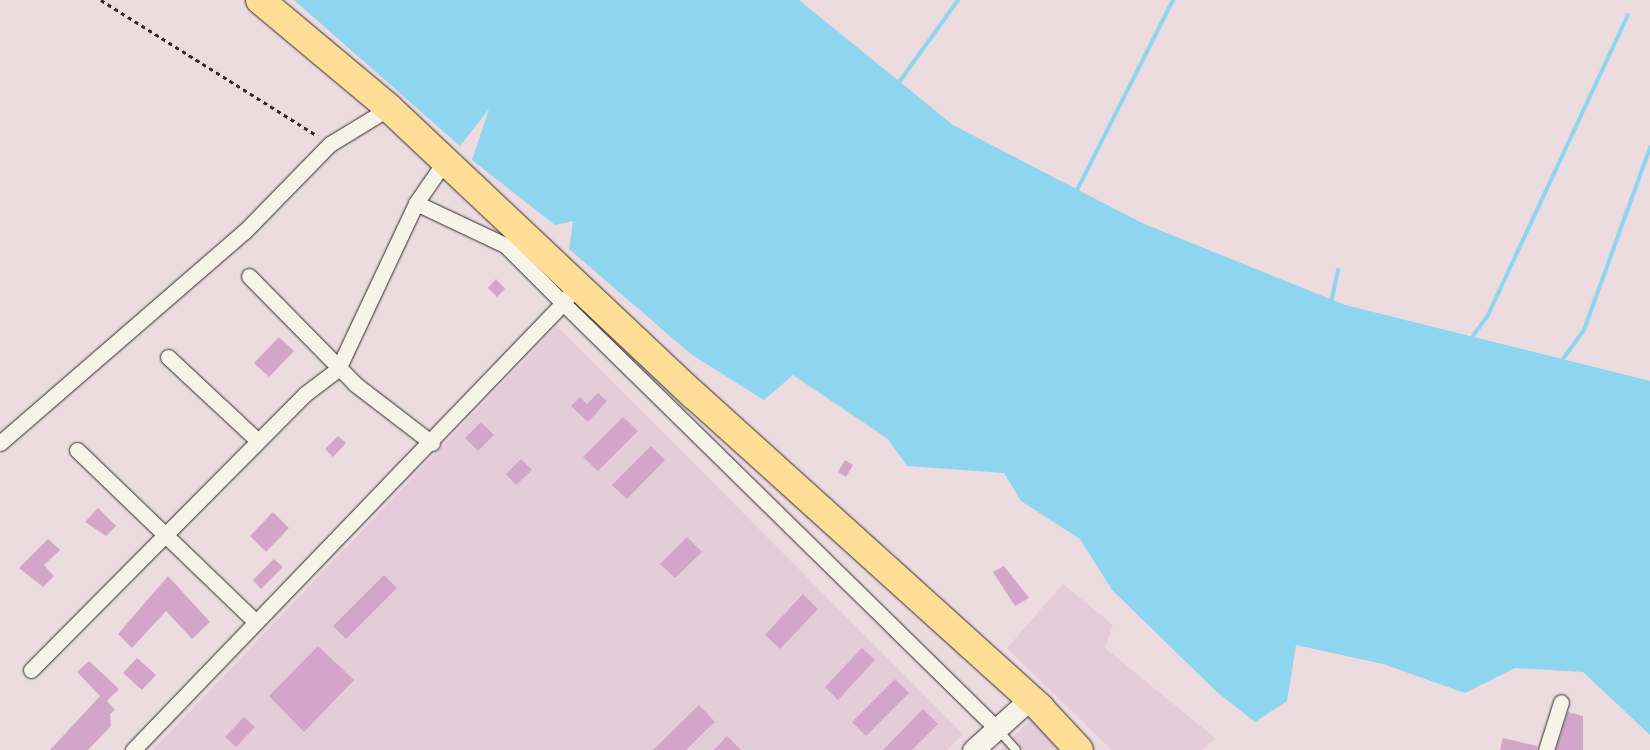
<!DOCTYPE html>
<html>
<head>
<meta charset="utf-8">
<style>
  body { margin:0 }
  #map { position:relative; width:1650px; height:750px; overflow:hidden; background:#ecdcdf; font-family:"Indie Flower",sans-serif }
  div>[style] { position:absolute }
  .built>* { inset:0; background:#e4ccd8 }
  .water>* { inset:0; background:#8ed5ef }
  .stream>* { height:4px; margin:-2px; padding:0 2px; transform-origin:2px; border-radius:2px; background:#8ed5ef }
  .building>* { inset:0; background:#d2a5c9 }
  .path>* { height:2.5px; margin-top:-1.25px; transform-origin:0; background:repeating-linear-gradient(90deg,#2b2b2b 0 4px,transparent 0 8px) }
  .roads { filter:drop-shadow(0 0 1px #2b2b2b) drop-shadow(0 0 1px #2b2b2b) }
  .lane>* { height:8px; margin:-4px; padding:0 4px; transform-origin:4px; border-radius:4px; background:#f7f3e8 }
  .street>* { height:15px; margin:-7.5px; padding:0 7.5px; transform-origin:7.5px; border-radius:7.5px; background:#f7f3e8 }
  .secondary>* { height:21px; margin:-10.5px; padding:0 10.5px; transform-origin:10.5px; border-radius:10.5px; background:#f7f3e8 }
  .highway>* { height:28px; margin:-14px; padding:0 14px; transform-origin:14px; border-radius:14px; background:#fedd96 }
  span { translate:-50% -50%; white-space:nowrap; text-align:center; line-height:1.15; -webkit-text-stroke:4.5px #f7f3e8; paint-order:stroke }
</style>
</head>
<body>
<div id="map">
  <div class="built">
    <div style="clip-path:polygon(557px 326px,963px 734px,947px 750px,153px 750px)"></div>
    <div style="clip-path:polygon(1063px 584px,1113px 625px,1105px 648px,1215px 738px,1202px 750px,1112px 750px,1007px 648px)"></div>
    <div style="clip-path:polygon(1032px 718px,1066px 750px,1000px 750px)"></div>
  </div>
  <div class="water">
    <div style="clip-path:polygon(294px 0,799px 0,953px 125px,1142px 223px,1345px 305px,1650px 381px,1650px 735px,1583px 672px,1515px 668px,1465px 693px,1383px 664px,1296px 645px,1287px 701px,1255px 722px,1217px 692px,1112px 590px,1080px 539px,1021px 501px,1004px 473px,907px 466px,888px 439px,793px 375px,764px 400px,692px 355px,569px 249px,573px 221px,555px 225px,472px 160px,489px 109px,460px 146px)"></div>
  </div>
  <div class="stream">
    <div style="left:897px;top:85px;width:105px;rotate:-54.3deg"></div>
    <div style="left:1076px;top:192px;width:215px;rotate:-63.2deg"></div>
    <div style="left:1331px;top:303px;width:34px;rotate:-78deg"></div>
    <div style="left:1470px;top:340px;width:31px;rotate:-54deg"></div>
    <div style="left:1488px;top:315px;width:331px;rotate:-65deg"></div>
    <div style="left:1560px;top:363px;width:41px;rotate:-54deg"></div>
    <div style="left:1584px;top:330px;width:194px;rotate:-70.1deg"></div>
  </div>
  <div class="building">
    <div style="clip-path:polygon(496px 279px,505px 289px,497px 297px,488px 288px)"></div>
    <div style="clip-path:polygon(279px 337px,294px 351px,269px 377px,254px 363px)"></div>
    <div style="clip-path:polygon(598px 393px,607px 401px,588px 422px,571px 406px,580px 397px,587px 404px)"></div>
    <div style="clip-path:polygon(623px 417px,638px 431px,598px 471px,583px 457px)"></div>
    <div style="clip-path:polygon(481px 422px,494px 435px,478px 451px,465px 438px)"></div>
    <div style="clip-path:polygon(338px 436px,346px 443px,333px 457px,325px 449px)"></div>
    <div style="clip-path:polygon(651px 446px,665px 460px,627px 499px,612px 485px)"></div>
    <div style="clip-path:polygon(521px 459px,532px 470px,516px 485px,506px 474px)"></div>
    <div style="clip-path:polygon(845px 460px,853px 465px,846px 477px,838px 472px)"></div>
    <div style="clip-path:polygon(98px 508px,116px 526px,106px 536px,85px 522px)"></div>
    <div style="clip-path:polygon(273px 512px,289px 528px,266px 552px,250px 536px)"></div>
    <div style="clip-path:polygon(687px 537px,702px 552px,675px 578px,660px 564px)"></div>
    <div style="clip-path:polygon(48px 539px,60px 550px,44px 565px,54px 576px,43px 587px,19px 568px)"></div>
    <div style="clip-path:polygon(274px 559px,283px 567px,261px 589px,253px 580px)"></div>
    <div style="clip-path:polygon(1004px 566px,1029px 598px,1015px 606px,993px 572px)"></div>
    <div style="clip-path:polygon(384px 575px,397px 588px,346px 639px,333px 626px)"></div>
    <div style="clip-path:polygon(168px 576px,210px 622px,192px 639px,166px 611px,132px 648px,118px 634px)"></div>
    <div style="clip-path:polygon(803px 594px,818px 609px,780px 649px,765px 635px)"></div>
    <div style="clip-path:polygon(318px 646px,354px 680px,304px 732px,269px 696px)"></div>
    <div style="clip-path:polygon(862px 648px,875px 660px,838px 700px,825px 687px)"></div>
    <div style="clip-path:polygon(137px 658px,156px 675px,142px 690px,123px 673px)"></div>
    <div style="clip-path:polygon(89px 661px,119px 689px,107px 701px,115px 710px,110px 714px,111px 726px,88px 750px,50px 750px,100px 696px,77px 672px)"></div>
    <div style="clip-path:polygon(895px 679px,909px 693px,866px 736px,852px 722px)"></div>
    <div style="clip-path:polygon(699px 705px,715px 722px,710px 726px,686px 750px,653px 750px)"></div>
    <div style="clip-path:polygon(923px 709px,938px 724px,912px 750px,883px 750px)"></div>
    <div style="clip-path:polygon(1568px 712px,1583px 716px,1583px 750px,1556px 750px)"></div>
    <div style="clip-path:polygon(244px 717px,255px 727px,236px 747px,225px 737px)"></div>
    <div style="clip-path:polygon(727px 736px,741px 750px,714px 750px)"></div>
    <div style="clip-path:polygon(1503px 738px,1537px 746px,1537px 750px,1500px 750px)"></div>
  </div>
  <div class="path">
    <div style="left:101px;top:0;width:256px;rotate:32.1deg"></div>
  </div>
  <div class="roads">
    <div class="lane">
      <div style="left:999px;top:731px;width:25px;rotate:48deg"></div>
    </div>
    <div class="street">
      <div style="left:416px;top:203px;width:98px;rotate:25.3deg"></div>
      <div style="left:505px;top:245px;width:82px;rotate:45deg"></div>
      <div style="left:563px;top:303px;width:9px;rotate:-54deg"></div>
      <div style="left:249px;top:276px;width:151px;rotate:45.5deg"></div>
      <div style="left:355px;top:384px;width:97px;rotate:37.5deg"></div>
      <div style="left:168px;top:357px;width:123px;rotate:43deg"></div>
      <div style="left:0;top:443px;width:323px;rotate:-40.9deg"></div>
      <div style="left:244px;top:232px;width:123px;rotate:-45.7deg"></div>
      <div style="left:330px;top:144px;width:69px;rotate:-31.4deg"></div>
      <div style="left:77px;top:450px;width:247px;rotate:43.9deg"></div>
      <div style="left:31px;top:670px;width:389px;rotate:-45.2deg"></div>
      <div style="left:305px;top:394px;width:41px;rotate:-37.1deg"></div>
      <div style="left:338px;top:369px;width:183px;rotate:-64.8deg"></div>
      <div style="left:416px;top:203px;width:51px;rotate:-55.4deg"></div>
      <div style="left:133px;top:750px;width:620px;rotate:-46.11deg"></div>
      <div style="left:563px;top:303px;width:608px;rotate:44.47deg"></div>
      <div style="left:1546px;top:750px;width:50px;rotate:-72.6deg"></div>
    </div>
    <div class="secondary">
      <div style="left:973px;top:750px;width:76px;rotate:-41.8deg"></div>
    </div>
    <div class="highway">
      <div style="left:260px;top:0;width:168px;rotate:39.9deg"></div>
      <div style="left:389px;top:108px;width:419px;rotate:43.3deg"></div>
      <div style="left:694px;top:395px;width:467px;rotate:42.1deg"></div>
      <div style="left:1040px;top:708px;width:57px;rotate:47.1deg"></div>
    </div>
  </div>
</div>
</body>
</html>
